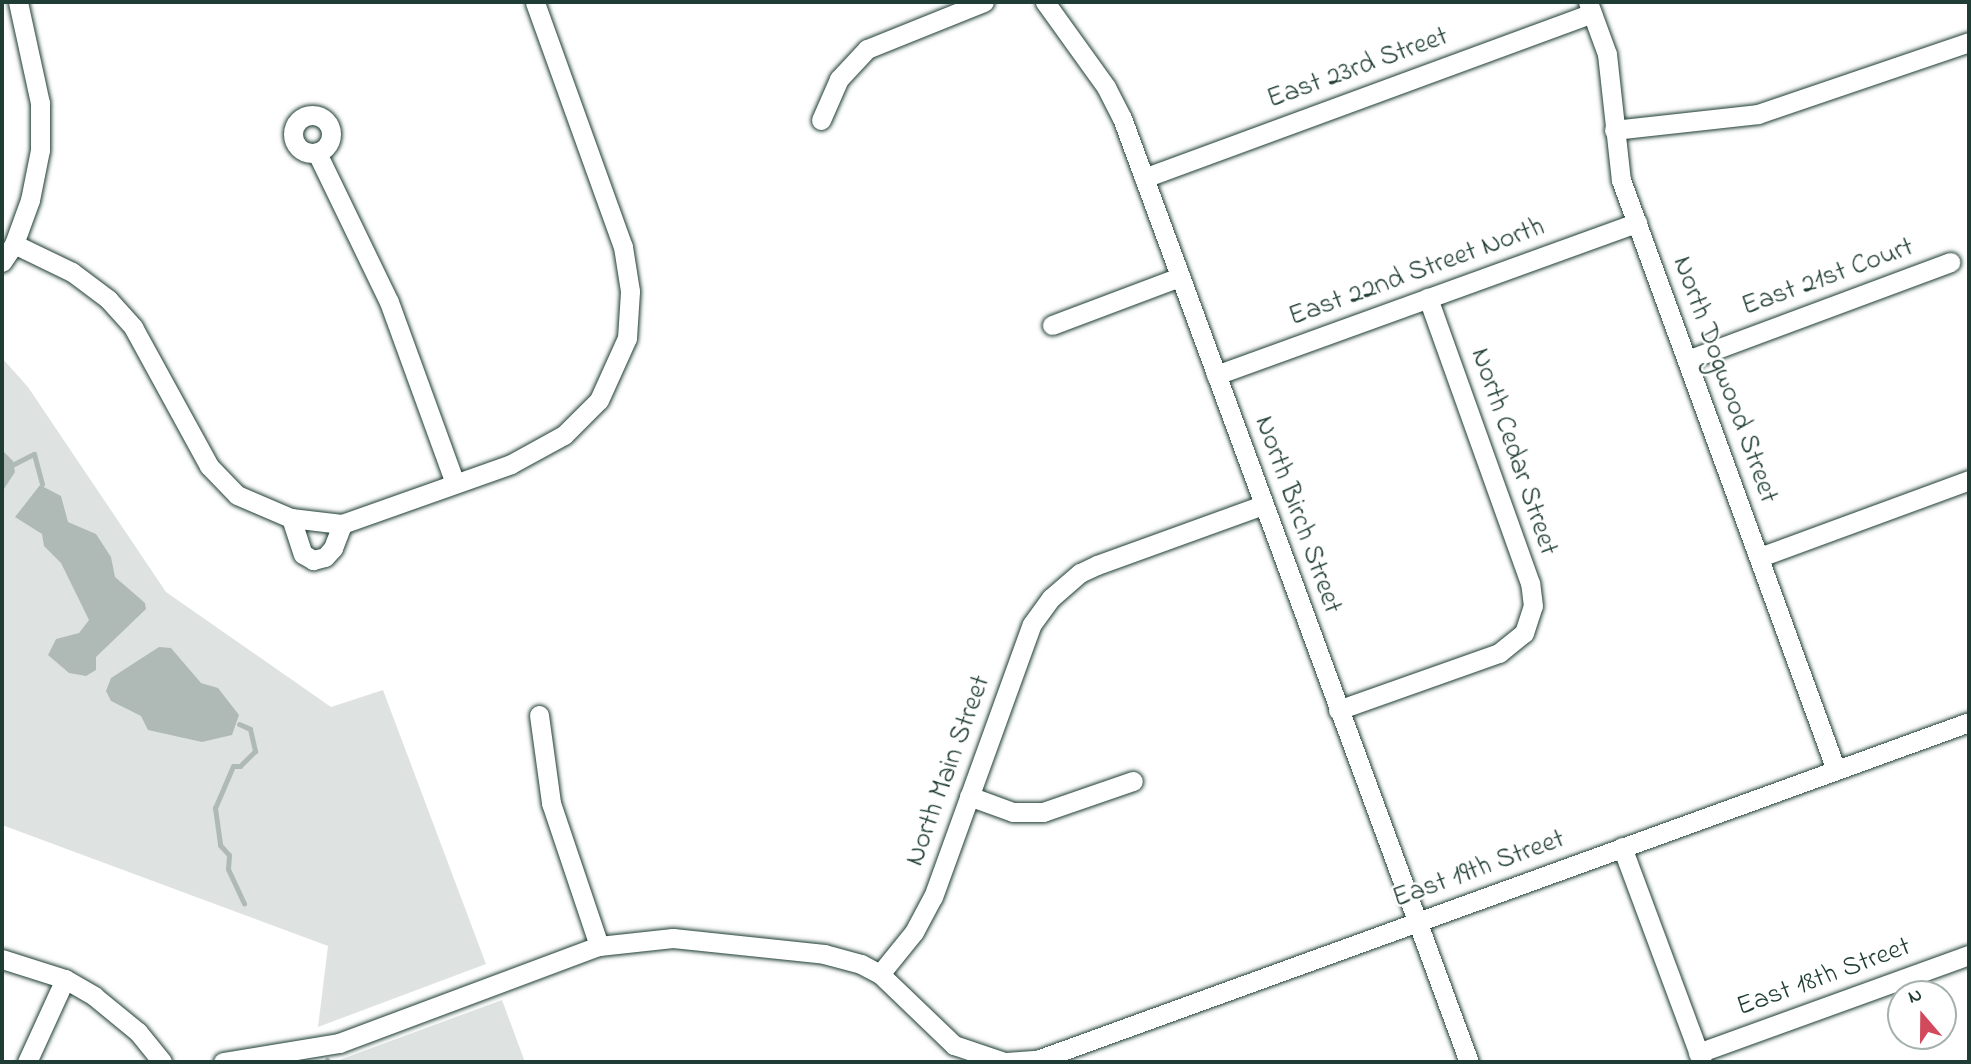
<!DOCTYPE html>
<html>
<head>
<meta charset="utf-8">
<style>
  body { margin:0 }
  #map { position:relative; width:1971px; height:1064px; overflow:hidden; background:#fff; font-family:"Indie Flower",sans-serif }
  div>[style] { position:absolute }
  .green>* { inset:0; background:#dee3e2 }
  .water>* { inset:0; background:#afbab7 }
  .stream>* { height:5px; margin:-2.5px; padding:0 2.5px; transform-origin:2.5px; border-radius:2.5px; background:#afbab7 }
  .roads { filter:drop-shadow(0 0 2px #1f3d34) drop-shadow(0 0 2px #1f3d34) }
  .street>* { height:19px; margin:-9.5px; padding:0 9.5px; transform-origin:9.5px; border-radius:9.5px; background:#fff }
  .street>.ring { margin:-9.5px; padding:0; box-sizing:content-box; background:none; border:19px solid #fff; border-radius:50% }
  span { translate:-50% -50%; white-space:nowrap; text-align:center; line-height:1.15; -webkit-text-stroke:5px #fff; paint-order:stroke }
  .street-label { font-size:28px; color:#1f3d34 }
  .frame { position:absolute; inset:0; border:4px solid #1f3d34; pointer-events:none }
  .north { position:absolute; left:1887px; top:980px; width:70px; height:70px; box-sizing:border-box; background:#fff; border:2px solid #a5b1ae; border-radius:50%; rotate:340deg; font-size:19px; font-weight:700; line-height:28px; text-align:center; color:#1f3d34 }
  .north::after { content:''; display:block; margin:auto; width:24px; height:32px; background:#d1495b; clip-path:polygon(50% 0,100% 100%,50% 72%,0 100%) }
</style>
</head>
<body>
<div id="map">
  <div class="green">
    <div style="clip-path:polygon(2px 358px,28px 387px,166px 592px,331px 707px,383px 690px,486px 964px,318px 1027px,328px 946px,2px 825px)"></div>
    <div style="clip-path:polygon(502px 1000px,525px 1062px,334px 1062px)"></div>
  </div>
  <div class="water">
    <div style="clip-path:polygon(2px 450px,13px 461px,15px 472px,2px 492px)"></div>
    <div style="clip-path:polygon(40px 485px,61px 496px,68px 522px,96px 534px,111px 557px,115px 577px,145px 603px,146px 609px,96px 657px,96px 670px,86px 676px,69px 673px,48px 655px,56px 639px,79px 633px,89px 620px,61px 563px,44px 546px,42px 534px,15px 517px)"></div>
    <div style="clip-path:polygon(159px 647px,171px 648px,201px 683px,218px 688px,239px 715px,232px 735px,202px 742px,148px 730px,141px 716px,111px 701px,106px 691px,111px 678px)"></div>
  </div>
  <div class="stream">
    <div style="left:10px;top:466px;width:27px;rotate:-27deg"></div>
    <div style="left:34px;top:454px;width:31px;rotate:75deg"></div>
    <div style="left:239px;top:724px;width:12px;rotate:24deg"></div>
    <div style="left:250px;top:729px;width:23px;rotate:77deg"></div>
    <div style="left:255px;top:751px;width:21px;rotate:135deg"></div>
    <div style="left:240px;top:766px;width:7px;rotate:180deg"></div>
    <div style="left:233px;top:766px;width:46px;rotate:113.2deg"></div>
    <div style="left:215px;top:808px;width:37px;rotate:82deg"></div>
    <div style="left:220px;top:845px;width:13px;rotate:48deg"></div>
    <div style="left:229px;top:855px;width:14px;rotate:94deg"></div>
    <div style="left:228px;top:869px;width:38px;rotate:65deg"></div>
    <div style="left:327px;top:1060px;width:3px;rotate:45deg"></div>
  </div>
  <div class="roads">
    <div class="street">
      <div style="left:1045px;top:2px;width:105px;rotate:54.3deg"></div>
      <div style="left:1106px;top:87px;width:35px;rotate:63deg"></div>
      <div style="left:1122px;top:118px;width:1006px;rotate:69.82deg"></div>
      <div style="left:1588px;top:2px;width:55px;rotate:69.9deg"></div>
      <div style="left:1607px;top:54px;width:127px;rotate:83.7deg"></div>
      <div style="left:1621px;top:180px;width:628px;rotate:69.98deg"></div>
      <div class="ring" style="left:293px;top:115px;width:19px;height:19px"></div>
      <div style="left:821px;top:120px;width:45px;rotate:-66.3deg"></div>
      <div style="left:839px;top:79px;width:41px;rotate:-47deg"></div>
      <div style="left:867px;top:49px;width:126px;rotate:-21.9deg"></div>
      <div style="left:1614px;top:130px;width:145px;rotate:-6.3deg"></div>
      <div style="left:1758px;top:114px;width:223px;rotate:-18.8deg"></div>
      <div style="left:317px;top:153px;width:165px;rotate:64.2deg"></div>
      <div style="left:389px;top:302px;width:193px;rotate:70deg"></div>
      <div style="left:1144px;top:178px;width:477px;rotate:-20.2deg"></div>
      <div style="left:14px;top:244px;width:64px;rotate:25.8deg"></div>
      <div style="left:72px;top:272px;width:45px;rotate:36.9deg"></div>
      <div style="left:108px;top:299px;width:38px;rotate:48deg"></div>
      <div style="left:133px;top:327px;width:158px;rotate:61.3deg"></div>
      <div style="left:209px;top:466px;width:40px;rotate:46deg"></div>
      <div style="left:237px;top:495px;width:59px;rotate:23.1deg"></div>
      <div style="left:291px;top:518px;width:51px;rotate:6.7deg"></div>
      <div style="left:342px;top:524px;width:179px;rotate:-19.5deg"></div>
      <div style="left:511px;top:464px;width:60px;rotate:-28.7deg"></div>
      <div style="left:564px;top:435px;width:49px;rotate:-45deg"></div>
      <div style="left:599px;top:400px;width:68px;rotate:-65.7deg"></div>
      <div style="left:627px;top:338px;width:47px;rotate:-86.3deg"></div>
      <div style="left:630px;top:291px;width:45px;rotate:-99deg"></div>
      <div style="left:623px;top:247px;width:260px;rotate:-109.8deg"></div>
      <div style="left:2px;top:262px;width:22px;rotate:-56deg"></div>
      <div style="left:14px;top:244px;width:47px;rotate:-70deg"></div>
      <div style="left:30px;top:200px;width:51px;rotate:-78.7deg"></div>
      <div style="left:40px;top:150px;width:47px;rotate:-90deg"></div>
      <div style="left:40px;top:103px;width:103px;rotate:-102.3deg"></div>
      <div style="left:1052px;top:325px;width:137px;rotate:-20.6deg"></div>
      <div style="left:1687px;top:360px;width:281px;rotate:-20.4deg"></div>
      <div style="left:1216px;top:375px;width:448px;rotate:-19.9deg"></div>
      <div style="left:291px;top:518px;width:38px;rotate:72deg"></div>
      <div style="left:303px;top:554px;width:12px;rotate:31deg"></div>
      <div style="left:313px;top:560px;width:12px;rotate:-14deg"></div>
      <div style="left:325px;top:557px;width:12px;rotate:-48deg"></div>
      <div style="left:333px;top:548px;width:26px;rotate:-69deg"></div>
      <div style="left:1760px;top:557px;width:223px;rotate:-20.2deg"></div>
      <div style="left:1338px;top:710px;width:171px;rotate:-19.5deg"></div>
      <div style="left:1499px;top:653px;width:32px;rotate:-39deg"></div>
      <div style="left:1524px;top:633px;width:28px;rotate:-72deg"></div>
      <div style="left:1533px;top:606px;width:23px;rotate:-97deg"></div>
      <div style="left:1530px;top:583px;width:303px;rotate:-109.7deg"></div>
      <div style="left:539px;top:715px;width:89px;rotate:82.2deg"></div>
      <div style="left:551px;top:803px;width:151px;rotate:71.4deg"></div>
      <div style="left:969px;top:796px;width:47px;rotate:20deg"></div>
      <div style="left:1013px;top:812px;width:30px"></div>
      <div style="left:1043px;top:812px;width:95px;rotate:-19deg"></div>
      <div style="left:1622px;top:847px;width:229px;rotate:69.6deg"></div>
      <div style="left:2px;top:959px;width:66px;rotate:17.6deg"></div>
      <div style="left:65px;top:979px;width:34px;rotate:30deg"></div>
      <div style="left:94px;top:996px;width:57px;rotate:39.3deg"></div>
      <div style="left:138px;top:1032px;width:38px;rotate:51deg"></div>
      <div style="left:880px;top:974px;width:54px;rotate:-51deg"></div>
      <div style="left:914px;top:932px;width:40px;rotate:-62deg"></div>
      <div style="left:933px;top:897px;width:290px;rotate:-70.1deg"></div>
      <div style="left:1032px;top:624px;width:32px;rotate:-54deg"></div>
      <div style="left:1051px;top:598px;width:38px;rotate:-41deg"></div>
      <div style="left:1080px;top:573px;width:19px;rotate:-25deg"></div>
      <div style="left:1097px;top:565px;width:177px;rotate:-19.9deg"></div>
      <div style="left:1698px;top:1053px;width:288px;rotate:-19.9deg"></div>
      <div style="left:27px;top:1062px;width:91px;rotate:-65.4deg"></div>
      <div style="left:223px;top:1062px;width:118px;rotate:-9.3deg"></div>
      <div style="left:339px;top:1043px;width:278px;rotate:-20.5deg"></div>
      <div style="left:599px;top:946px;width:74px;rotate:-6.2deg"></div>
      <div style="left:673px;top:938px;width:152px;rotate:6deg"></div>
      <div style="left:824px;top:954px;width:38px;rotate:15deg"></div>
      <div style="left:861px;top:964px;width:21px;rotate:28deg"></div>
      <div style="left:880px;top:974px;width:103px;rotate:43.8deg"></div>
      <div style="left:954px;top:1045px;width:53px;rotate:18.8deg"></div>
      <div style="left:1006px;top:1062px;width:31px;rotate:-4deg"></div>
      <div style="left:1037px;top:1060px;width:991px;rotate:-19.93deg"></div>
    </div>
  </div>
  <div class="street-label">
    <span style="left:1358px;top:69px;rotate:-20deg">East 23rd Street</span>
    <span style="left:1417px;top:273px;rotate:-20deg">East 22nd Street North</span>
    <span style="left:1828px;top:278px;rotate:-20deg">East 21st Court</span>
    <span style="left:1724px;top:380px;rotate:70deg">North Dogwood Street</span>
    <span style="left:1513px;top:452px;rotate:71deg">North Cedar Street</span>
    <span style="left:1297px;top:515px;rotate:70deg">North Birch Street</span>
    <span style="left:949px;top:771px;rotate:-70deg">North Main Street</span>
    <span style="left:1479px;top:870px;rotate:-20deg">East 19th Street</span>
    <span style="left:1824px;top:978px;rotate:-20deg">East 18th Street</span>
  </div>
  <div class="frame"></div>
  <div class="north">N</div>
</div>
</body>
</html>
